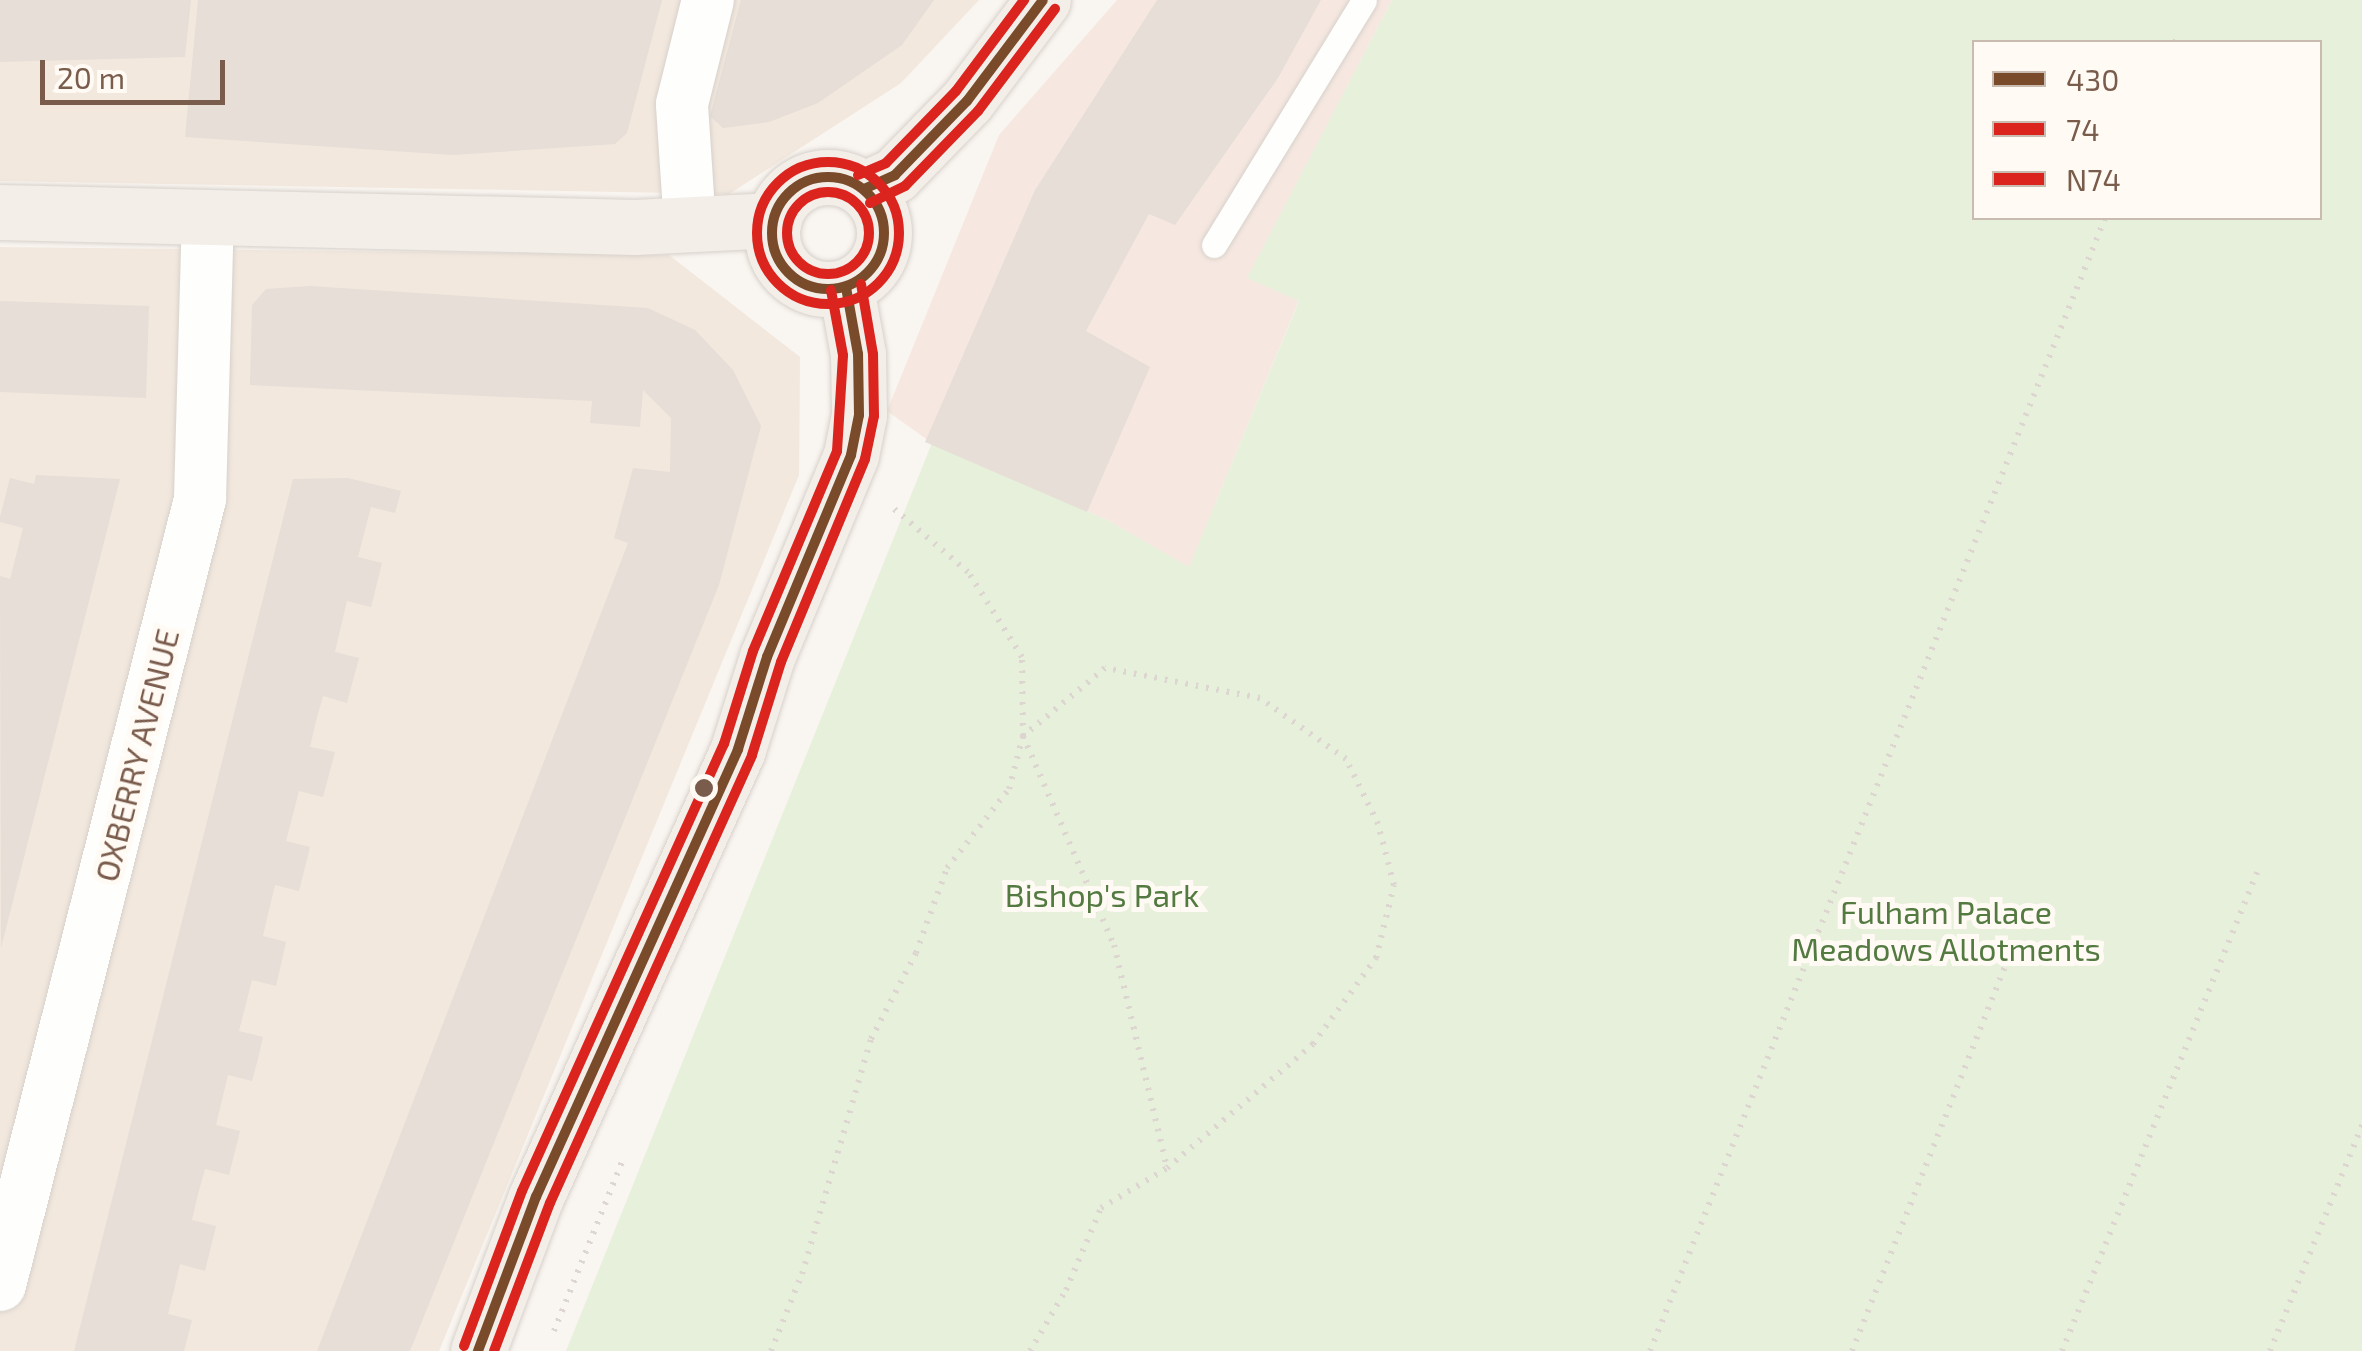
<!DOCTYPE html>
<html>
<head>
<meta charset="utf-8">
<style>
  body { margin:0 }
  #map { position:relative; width:2362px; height:1351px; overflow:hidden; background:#f9f5f0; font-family:"Exo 2",sans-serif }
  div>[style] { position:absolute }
  .residential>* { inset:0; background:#f2e8de }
  .commercial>* { inset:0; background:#f6e8e1 }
  .green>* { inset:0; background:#e7f0db }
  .building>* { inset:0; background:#e6ded7 }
  .path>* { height:6px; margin-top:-3px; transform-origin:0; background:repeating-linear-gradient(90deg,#dcd5d0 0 2.5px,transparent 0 10.5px) }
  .roads { filter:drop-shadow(0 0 2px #d7d1cb) drop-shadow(0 0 2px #d7d1cb) }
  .lane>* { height:25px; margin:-12.5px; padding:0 12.5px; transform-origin:12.5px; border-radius:12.5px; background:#fefefd }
  .street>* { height:52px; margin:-26px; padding:0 26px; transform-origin:26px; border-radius:26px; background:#fefefd }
  .primary>* { height:55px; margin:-27.5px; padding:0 27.5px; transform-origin:27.5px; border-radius:27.5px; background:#f3eee8 }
  .primary>.ring { margin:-27.5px; padding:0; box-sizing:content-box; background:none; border:55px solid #f3eee8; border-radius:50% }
  .bus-1>* { height:10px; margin:-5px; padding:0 5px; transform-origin:5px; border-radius:5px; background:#7a4b2a }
  .bus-1>.ring { margin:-5px; padding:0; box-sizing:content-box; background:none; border:10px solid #7a4b2a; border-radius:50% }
  .bus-2>* { height:10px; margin:-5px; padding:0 5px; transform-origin:5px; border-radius:5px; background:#dc241f }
  .bus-2>.ring { margin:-5px; padding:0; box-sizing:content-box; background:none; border:10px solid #dc241f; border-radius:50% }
  .bus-3>* { height:10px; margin:-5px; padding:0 5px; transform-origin:5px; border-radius:5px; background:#dc241f }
  .bus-3>.ring { margin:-5px; padding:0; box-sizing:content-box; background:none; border:10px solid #dc241f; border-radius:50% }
  .dots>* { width:28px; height:28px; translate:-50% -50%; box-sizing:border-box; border:5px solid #fffaf3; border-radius:50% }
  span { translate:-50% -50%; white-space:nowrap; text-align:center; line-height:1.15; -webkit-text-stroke:10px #fffaf3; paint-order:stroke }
  .street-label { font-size:32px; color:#7a5c4d }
  .park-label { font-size:32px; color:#537a41 }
  .legend { position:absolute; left:1972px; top:40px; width:350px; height:180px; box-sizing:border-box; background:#fffaf3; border:2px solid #cabbb1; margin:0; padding:12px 18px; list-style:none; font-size:30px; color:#7a5c4d }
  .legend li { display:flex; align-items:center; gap:20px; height:50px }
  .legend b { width:50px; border:2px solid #cabbb1 }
  .scale { position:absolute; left:40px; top:60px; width:185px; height:45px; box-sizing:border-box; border:5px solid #7a5c4d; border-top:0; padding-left:12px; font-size:30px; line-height:35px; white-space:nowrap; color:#7a5c4d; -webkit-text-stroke:8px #fffaf3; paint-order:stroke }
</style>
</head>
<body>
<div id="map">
  <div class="residential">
    <div style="clip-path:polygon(0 0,979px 0,901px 83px,729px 194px,0 181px)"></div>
    <div style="clip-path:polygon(0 247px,669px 255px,800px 357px,799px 475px,439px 1351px,0 1351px)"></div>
  </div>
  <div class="commercial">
    <div style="clip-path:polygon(1117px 0,1392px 0,1248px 277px,1299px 300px,1189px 568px,1109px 521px,932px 443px,887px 411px,999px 135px)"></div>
  </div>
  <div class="green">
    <div style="clip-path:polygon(evenodd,1392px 0,2362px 0,2362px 1351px,566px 1351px,932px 443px,1109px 521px,1189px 567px,1299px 301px,1247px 278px,1392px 0,1974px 42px,2320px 42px,2320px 218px,1974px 218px,1974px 42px)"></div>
  </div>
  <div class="building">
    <div style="clip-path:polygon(0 0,191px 0,185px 57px,0 62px)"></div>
    <div style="clip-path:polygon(198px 0,662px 0,627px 133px,615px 144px,453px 155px,185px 137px)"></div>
    <div style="clip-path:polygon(741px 0,934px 0,902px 45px,818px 103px,769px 122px,723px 128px,710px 116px)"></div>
    <div style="clip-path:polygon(1157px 0,1321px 0,1278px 78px,1175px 225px,1149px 214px,1086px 331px,1150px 367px,1087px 512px,925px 442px,1035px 190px)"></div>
    <div style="clip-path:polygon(310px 286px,648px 308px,695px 330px,733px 370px,761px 426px,719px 585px,410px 1351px,317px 1351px,628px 543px,614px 538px,633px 468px,670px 472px,671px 418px,643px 390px,640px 427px,590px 423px,592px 401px,250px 385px,252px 305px,266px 289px)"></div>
    <div style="clip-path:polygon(0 301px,149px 306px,146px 398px,0 392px)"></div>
    <div style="clip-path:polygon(36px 475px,120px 479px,1px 948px,0 576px,10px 579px,23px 528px,0 522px,0 517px,10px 478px,34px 484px)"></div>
    <div style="clip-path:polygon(348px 478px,401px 491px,395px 513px,371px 507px,358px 557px,382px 563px,371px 607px,347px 601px,341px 626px,335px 652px,359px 658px,347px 703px,323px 696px,316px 721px,310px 747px,335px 752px,323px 797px,299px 791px,286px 841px,310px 847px,299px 891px,275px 885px,269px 910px,263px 936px,286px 942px,276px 986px,252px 980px,239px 1031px,263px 1037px,258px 1059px,252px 1081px,228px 1075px,216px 1125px,240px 1131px,229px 1175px,205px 1169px,198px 1194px,192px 1220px,216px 1226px,205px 1271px,180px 1264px,174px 1290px,168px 1314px,192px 1320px,184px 1351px,74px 1351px,293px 479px)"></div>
  </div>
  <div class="path">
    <div style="left:2175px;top:42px;width:9px;rotate:-69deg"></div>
    <div style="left:554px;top:1331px;width:182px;rotate:-68.1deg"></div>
    <div style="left:771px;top:1351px;width:83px;rotate:-68.1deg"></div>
    <div style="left:802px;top:1274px;width:245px;rotate:-73.6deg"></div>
    <div style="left:871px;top:1039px;width:97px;rotate:-62.4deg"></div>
    <div style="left:916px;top:953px;width:90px;rotate:-70deg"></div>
    <div style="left:947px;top:868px;width:100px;rotate:-51.9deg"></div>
    <div style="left:1009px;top:789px;width:55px;rotate:-75.2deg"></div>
    <div style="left:1023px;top:736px;width:79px;rotate:-90.7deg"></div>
    <div style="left:1022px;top:657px;width:101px;rotate:-122.4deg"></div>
    <div style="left:968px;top:572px;width:99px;rotate:-139.5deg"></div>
    <div style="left:1030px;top:1351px;width:71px;rotate:-59.5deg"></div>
    <div style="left:1066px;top:1290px;width:89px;rotate:-66.9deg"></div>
    <div style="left:1101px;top:1208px;width:77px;rotate:-31.2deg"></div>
    <div style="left:1167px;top:1168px;width:192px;rotate:-40.3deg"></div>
    <div style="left:1313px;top:1044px;width:107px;rotate:-53.8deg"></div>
    <div style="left:1376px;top:958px;width:75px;rotate:-76.1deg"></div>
    <div style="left:1394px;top:885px;width:63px;rotate:-104.7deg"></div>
    <div style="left:1378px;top:824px;width:72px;rotate:-116.2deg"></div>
    <div style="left:1346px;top:759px;width:105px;rotate:-144.7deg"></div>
    <div style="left:1260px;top:698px;width:158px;rotate:-169deg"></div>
    <div style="left:1105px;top:668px;width:107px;rotate:140.3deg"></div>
    <div style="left:1023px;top:736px;width:228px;rotate:66.5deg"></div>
    <div style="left:1114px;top:945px;width:229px;rotate:76.6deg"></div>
    <div style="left:1650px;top:1351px;width:1221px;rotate:-68.12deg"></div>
    <div style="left:1852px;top:1351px;width:433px;rotate:-68.3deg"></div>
    <div style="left:2062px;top:1351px;width:519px;rotate:-67.83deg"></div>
    <div style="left:2270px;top:1351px;width:244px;rotate:-67.8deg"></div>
  </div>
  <div class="roads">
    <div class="lane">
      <div style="left:1214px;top:245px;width:287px;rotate:-58.5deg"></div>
    </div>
    <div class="street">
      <div style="left:690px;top:226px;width:122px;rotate:-93.8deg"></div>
      <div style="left:682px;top:104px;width:107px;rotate:-76deg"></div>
      <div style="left:0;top:1285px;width:811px;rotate:-75.72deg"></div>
      <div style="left:200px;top:499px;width:283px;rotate:-88.4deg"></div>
    </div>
    <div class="primary">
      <div class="ring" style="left:772px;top:177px;width:57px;height:57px"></div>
      <div style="left:864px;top:189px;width:34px;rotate:-24deg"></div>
      <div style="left:895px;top:175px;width:103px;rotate:-45.8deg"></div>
      <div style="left:967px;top:101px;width:126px;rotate:-53deg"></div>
      <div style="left:0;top:212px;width:635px;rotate:1.35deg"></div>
      <div style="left:635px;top:227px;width:139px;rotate:-2.9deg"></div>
      <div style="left:478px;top:1351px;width:165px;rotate:-69.4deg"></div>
      <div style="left:536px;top:1197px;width:491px;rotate:-65.7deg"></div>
      <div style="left:738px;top:749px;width:96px;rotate:-72.5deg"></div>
      <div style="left:767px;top:657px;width:219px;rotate:-67.4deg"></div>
      <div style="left:851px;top:455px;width:41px;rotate:-78.7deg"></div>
      <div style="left:859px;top:415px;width:61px;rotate:-90.9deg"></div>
      <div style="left:858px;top:354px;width:68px;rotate:-100.2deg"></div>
    </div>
  </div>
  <div class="bus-1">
    <div class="ring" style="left:772px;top:177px;width:102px;height:102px"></div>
    <div style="left:864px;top:189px;width:34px;rotate:-24deg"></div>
    <div style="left:895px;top:175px;width:103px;rotate:-45.8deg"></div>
    <div style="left:967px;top:101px;width:126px;rotate:-53deg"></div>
    <div style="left:478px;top:1351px;width:165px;rotate:-69.4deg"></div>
    <div style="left:536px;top:1197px;width:491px;rotate:-65.7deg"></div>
    <div style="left:738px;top:749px;width:96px;rotate:-72.5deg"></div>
    <div style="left:767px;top:657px;width:219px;rotate:-67.4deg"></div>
    <div style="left:851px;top:455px;width:41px;rotate:-78.7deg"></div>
    <div style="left:859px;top:415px;width:61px;rotate:-90.9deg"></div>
    <div style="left:858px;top:354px;width:68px;rotate:-100.2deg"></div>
  </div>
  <div class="bus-2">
    <div class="ring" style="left:757px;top:162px;width:132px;height:132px"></div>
    <div style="left:870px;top:203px;width:39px;rotate:-26deg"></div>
    <div style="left:905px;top:186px;width:105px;rotate:-45.8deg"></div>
    <div style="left:978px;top:111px;width:128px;rotate:-53deg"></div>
    <div style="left:494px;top:1351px;width:158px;rotate:-69.3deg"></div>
    <div style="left:550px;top:1203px;width:491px;rotate:-65.7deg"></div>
    <div style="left:752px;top:755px;width:97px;rotate:-72.7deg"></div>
    <div style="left:781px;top:662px;width:220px;rotate:-67.5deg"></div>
    <div style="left:865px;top:459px;width:44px;rotate:-78.2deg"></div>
    <div style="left:874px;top:416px;width:62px;rotate:-90.9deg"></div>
    <div style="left:873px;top:354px;width:71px;rotate:-99.7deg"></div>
  </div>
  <div class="bus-3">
    <div style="left:858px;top:175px;width:30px;rotate:-23deg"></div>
    <div style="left:886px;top:163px;width:100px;rotate:-45.8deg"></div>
    <div style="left:956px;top:91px;width:114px;rotate:-53.2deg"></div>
    <div class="ring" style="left:787px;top:192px;width:72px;height:72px"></div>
    <div style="left:464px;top:1346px;width:165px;rotate:-69.5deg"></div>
    <div style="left:522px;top:1191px;width:491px;rotate:-65.7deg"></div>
    <div style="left:724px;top:744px;width:97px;rotate:-72.7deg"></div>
    <div style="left:753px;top:651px;width:217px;rotate:-67.2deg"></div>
    <div style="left:837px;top:451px;width:96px;rotate:-86.4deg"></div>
    <div style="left:843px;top:355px;width:66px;rotate:-100.5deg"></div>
  </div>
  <div class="dots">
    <div style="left:704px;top:788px;background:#7a5c4d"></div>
  </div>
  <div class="street-label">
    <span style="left:136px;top:755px;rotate:-76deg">OXBERRY AVENUE</span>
  </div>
  <div class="park-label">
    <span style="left:1102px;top:894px">Bishop's Park</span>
    <span style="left:1946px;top:930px">Fulham Palace<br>Meadows Allotments</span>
  </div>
  <ul class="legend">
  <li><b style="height:12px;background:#7a4b2a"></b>430</li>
  <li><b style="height:12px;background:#dc241f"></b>74</li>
  <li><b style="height:12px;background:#dc241f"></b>N74</li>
  </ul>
  <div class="scale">20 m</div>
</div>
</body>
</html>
